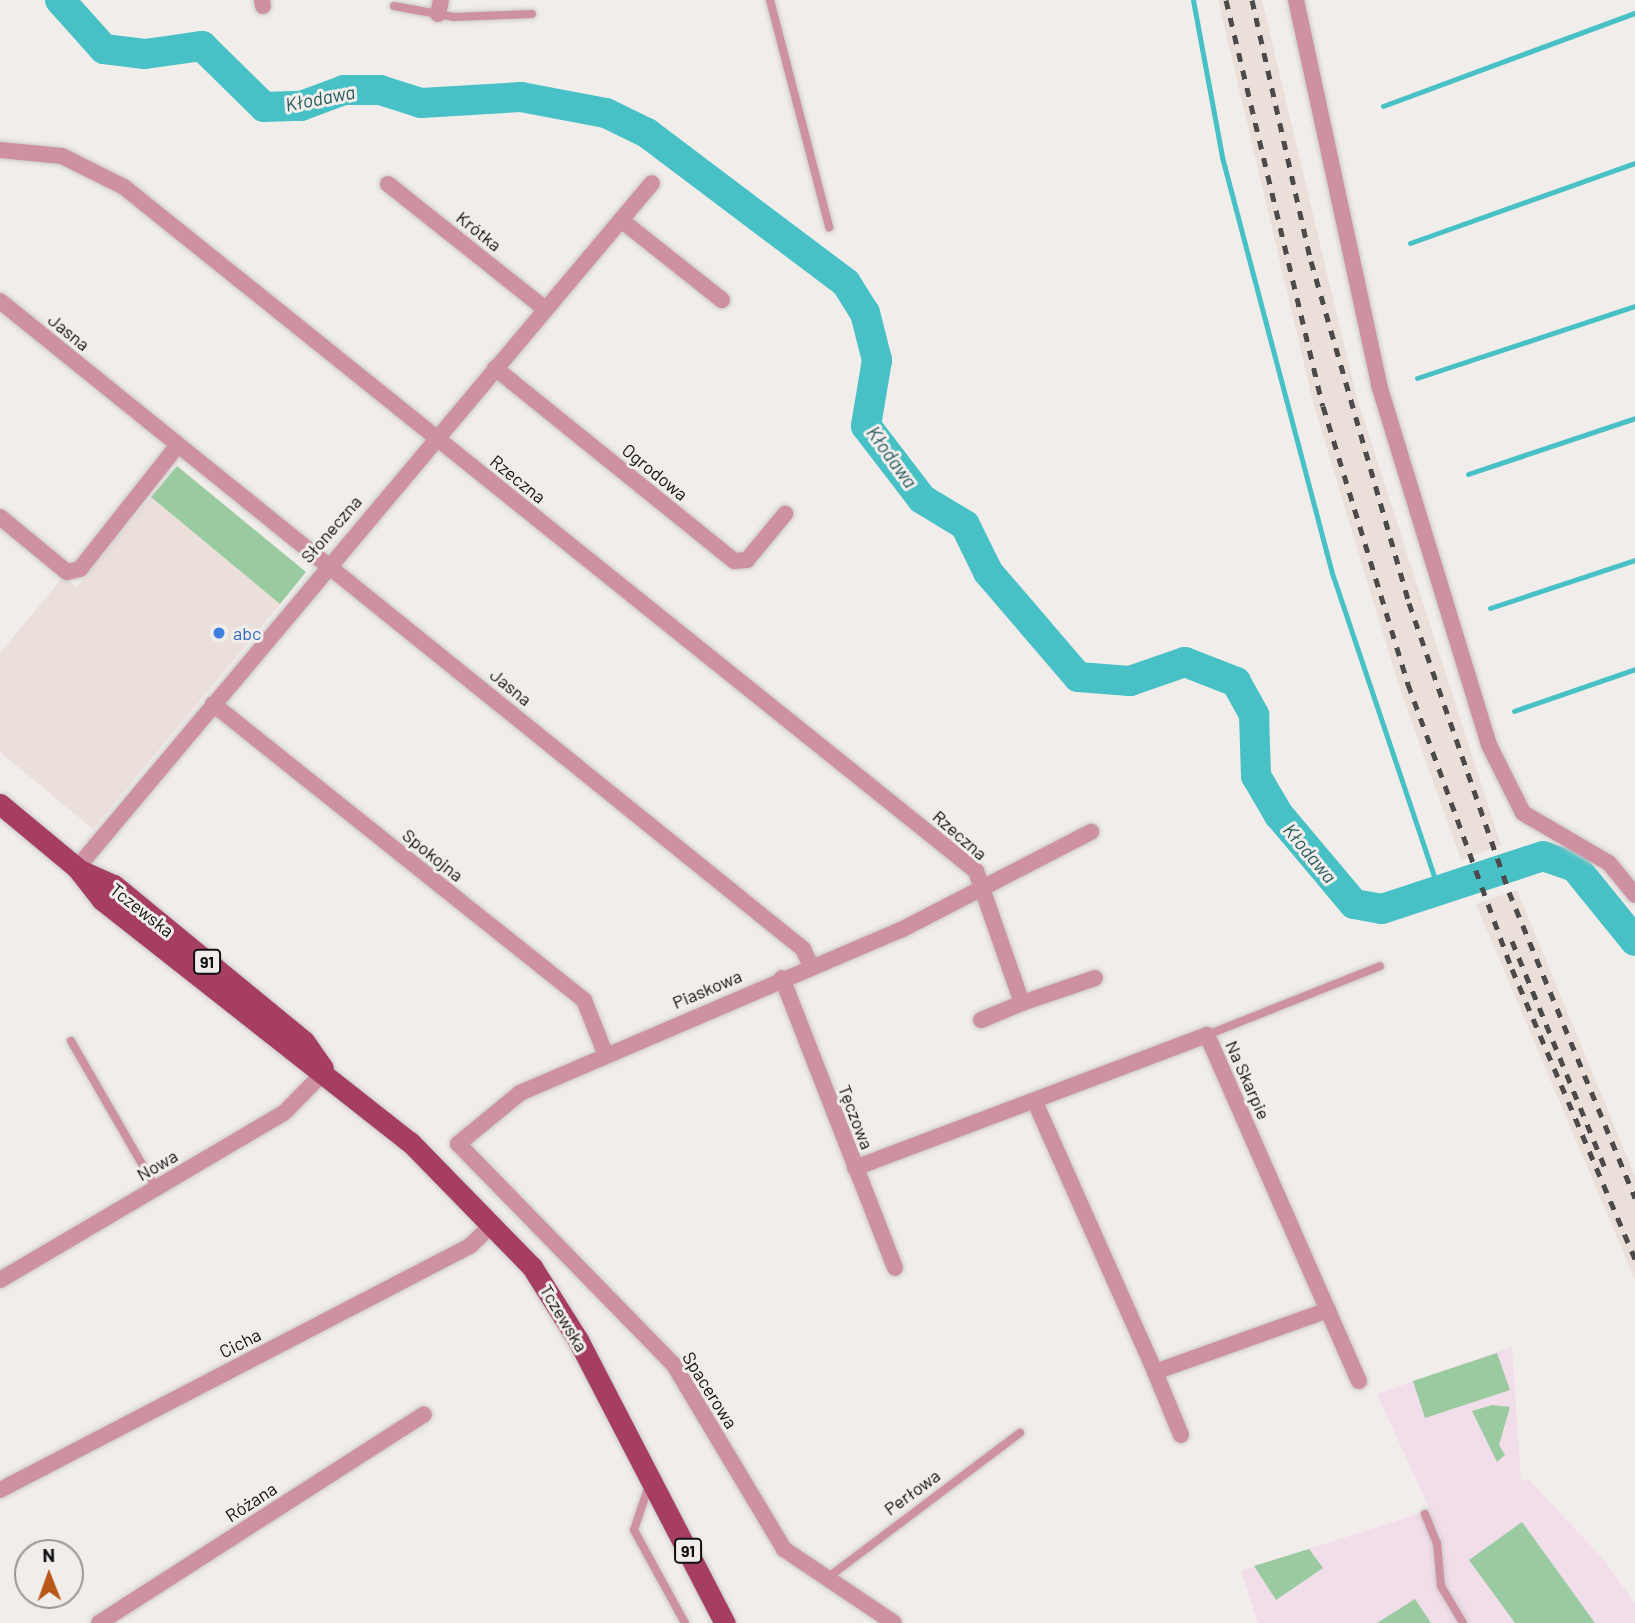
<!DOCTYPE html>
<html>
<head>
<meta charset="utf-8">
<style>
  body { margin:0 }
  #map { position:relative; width:1635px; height:1623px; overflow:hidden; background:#f0edeb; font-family:Barlow,sans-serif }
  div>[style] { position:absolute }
  .built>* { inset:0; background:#ebdfda }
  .education>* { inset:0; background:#f2ddea }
  .green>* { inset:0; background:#9acba0 }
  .stream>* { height:5px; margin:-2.5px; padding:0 2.5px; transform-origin:2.5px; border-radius:2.5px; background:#47c1c6 }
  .river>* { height:30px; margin:-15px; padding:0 15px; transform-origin:15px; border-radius:15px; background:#47c1c6 }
  .roads { filter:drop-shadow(0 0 2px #cccac8) drop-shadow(0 0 2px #cccac8) }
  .lane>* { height:8px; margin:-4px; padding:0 4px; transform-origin:4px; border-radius:4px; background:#cd91a2 }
  .street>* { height:16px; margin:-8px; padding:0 8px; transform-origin:8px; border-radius:8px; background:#cd91a2 }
  .primary>* { height:21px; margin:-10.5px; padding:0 10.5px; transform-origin:10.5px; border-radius:10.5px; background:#a63e64 }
  .rail>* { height:5px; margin-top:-2.5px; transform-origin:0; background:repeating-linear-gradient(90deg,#4b4949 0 9px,transparent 0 18px) }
  .dots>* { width:19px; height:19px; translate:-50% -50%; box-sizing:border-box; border:4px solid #f0edeb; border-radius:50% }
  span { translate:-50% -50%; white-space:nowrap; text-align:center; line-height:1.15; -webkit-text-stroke:6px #f0edeb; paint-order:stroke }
  .shield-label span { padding:2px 5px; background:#f0edeb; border:2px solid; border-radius:5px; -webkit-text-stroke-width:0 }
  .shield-label { font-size:16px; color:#111010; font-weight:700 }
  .street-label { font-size:18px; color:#111010 }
  .shop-label { font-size:18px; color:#366cbe }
  .left { translate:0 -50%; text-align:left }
  .water-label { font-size:19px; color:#275a5c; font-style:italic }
  .north { position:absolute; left:14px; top:1539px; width:70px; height:70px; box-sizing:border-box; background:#f0edeb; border:2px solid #979593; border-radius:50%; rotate:359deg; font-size:19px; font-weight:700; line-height:28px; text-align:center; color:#111010 }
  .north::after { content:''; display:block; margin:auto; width:24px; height:32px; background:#b95718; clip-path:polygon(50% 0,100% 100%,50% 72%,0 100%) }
</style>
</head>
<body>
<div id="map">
  <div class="built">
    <div style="clip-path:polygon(1218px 0,1262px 0,1356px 395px,1501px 845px,1461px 860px,1398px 683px,1314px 406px)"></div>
    <div style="clip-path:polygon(151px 497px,280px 604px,93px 829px,0 752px,0 653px,63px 577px,77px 587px)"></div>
    <div style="clip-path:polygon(1517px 890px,1635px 1176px,1635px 1280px,1476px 904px)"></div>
  </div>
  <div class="education">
    <div style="clip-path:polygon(1512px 1347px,1521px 1481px,1529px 1480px,1605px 1561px,1635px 1604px,1635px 1623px,1258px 1623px,1241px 1571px,1430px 1510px,1377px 1394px)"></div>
  </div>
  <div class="green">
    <div style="clip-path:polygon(177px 466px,306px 572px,280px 604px,151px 497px)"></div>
    <div style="clip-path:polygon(1497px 1353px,1510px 1390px,1425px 1418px,1413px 1381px)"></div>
    <div style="clip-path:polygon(1492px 1405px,1510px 1407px,1499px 1445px,1505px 1455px,1497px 1462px,1472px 1411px)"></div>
    <div style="clip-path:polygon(1522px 1522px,1595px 1623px,1515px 1623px,1469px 1560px)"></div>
    <div style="clip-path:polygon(1309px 1549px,1323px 1568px,1276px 1600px,1254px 1566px)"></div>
    <div style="clip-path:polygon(1415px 1599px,1431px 1623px,1377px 1623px)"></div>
  </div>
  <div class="stream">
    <div style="left:1193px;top:0;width:160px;rotate:79.5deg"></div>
    <div style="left:1222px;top:157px;width:433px;rotate:75.2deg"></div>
    <div style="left:1333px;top:576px;width:332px;rotate:71.4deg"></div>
    <div style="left:1383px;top:106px;width:269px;rotate:-20.3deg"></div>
    <div style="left:1410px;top:243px;width:239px;rotate:-19.6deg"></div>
    <div style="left:1417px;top:378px;width:230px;rotate:-18.3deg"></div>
    <div style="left:1468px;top:474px;width:176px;rotate:-18.5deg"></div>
    <div style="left:1490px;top:608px;width:153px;rotate:-18.3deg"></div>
    <div style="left:1514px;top:711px;width:128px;rotate:-19.1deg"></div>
  </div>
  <div class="river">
    <div style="left:60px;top:0;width:66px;rotate:48.1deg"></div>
    <div style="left:104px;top:49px;width:41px;rotate:7deg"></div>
    <div style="left:145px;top:54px;width:58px;rotate:-8deg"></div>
    <div style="left:202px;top:46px;width:87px;rotate:44.5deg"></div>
    <div style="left:264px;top:107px;width:37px;rotate:-2deg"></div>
    <div style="left:301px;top:106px;width:46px;rotate:-20.4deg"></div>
    <div style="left:344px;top:90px;width:36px"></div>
    <div style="left:380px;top:90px;width:43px;rotate:17.6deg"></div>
    <div style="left:421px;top:103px;width:100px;rotate:-3.4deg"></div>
    <div style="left:521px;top:97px;width:86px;rotate:10.7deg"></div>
    <div style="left:606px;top:113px;width:46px;rotate:26deg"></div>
    <div style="left:647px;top:133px;width:249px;rotate:37deg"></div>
    <div style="left:846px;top:283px;width:36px;rotate:58deg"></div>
    <div style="left:865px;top:313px;width:49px;rotate:75.7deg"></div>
    <div style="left:877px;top:360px;width:67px;rotate:99.5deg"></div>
    <div style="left:866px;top:426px;width:92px;rotate:52.5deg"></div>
    <div style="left:922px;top:499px;width:50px;rotate:31.2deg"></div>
    <div style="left:965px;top:525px;width:52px;rotate:63.9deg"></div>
    <div style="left:988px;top:572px;width:138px;rotate:49.4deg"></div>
    <div style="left:1078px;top:677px;width:52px;rotate:4.4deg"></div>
    <div style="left:1130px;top:681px;width:58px;rotate:-19.1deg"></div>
    <div style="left:1185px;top:662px;width:55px;rotate:21.4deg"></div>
    <div style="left:1236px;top:682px;width:38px;rotate:61deg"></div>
    <div style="left:1254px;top:715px;width:61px;rotate:88.1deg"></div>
    <div style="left:1256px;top:776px;width:45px;rotate:59.5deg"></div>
    <div style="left:1279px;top:815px;width:116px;rotate:49.9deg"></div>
    <div style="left:1354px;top:904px;width:28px;rotate:10deg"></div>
    <div style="left:1382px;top:909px;width:169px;rotate:-18.2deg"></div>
    <div style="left:1543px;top:856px;width:34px;rotate:19deg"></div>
    <div style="left:1575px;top:867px;width:95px;rotate:51deg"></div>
  </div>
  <div class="roads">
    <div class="lane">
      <div style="left:770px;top:0;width:235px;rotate:75.4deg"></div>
      <div style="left:394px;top:6px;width:61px;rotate:10.4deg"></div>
      <div style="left:454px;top:17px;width:78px;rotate:-2.2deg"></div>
      <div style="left:1207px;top:1035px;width:186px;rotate:-21.7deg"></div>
      <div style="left:71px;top:1041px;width:170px;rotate:60deg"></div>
      <div style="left:649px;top:1485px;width:47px;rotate:108.4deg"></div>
      <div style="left:634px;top:1530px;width:106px;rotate:61.3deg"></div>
      <div style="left:1425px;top:1514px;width:31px;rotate:68deg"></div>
      <div style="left:1437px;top:1543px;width:43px;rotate:84.7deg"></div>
      <div style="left:1441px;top:1586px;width:43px;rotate:59.3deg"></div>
      <div style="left:826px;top:1579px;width:243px;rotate:-37deg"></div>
    </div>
    <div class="street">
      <div style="left:262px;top:0;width:6px;rotate:81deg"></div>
      <div style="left:1296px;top:0;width:394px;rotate:77.8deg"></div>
      <div style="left:1379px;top:385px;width:376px;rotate:73deg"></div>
      <div style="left:1489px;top:745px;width:76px;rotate:63.4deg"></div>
      <div style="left:1523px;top:813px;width:99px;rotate:30.2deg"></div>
      <div style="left:1609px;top:863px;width:41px;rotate:50.9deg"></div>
      <div style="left:438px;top:14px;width:14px;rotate:-78deg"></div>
      <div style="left:0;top:150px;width:62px;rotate:5.5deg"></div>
      <div style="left:62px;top:156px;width:69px;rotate:26.6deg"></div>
      <div style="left:124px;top:187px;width:1093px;rotate:38.76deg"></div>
      <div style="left:976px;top:871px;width:140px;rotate:70.8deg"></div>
      <div style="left:1022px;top:1003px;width:77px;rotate:-18.9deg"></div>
      <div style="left:388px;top:184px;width:201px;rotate:38.5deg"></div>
      <div style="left:621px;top:220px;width:129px;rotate:38.4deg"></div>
      <div style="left:0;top:301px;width:1032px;rotate:38.9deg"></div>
      <div style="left:803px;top:949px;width:19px;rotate:65deg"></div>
      <div style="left:495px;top:368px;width:307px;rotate:38.9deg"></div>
      <div style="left:734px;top:561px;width:13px;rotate:-4deg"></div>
      <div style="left:747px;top:560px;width:60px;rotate:-50.4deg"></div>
      <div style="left:0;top:517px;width:87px;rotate:39.4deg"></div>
      <div style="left:67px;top:572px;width:13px;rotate:-13deg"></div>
      <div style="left:80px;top:569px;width:158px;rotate:-51.7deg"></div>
      <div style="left:213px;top:704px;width:475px;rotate:38.6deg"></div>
      <div style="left:584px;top:1000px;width:57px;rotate:68.4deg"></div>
      <div style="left:77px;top:868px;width:894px;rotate:-49.99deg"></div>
      <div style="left:782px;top:978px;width:311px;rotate:68.7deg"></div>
      <div style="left:981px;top:1020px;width:44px;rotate:-22.5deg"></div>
      <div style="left:1035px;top:1102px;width:295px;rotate:66deg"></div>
      <div style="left:1155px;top:1372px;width:184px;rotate:-19.7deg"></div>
      <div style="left:855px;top:1168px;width:376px;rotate:-20.7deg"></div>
      <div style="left:1207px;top:1035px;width:378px;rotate:66.3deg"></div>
      <div style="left:0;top:1280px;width:329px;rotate:-30.5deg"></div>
      <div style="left:284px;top:1113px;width:59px;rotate:-45.7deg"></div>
      <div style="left:1155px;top:1372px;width:68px;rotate:67.6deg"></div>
      <div style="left:0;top:1490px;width:530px;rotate:-27.44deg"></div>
      <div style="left:470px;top:1246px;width:32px;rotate:-44deg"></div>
      <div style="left:99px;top:1623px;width:386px;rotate:-32.7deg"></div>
      <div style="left:894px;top:1623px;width:133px;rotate:-146.1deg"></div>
      <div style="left:784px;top:1549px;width:214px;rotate:-120.9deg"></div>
      <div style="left:674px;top:1365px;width:309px;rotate:-134.3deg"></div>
      <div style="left:458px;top:1144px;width:80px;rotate:-39.4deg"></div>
      <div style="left:520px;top:1093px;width:414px;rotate:-23.2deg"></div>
      <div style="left:901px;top:930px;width:214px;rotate:-27.3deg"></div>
    </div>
    <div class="primary">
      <div style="left:0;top:804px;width:100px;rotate:39.7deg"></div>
      <div style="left:77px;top:868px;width:41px;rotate:52deg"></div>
      <div style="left:102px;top:900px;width:392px;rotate:38.2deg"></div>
      <div style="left:410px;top:1142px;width:175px;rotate:45.7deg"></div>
      <div style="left:532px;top:1267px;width:86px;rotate:57.8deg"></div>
      <div style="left:578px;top:1340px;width:319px;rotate:62.6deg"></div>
      <div style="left:82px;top:871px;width:35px;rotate:24deg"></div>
      <div style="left:114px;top:885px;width:246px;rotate:39.4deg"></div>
      <div style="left:304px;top:1041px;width:33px;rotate:55deg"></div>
    </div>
  </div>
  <div class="rail">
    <div style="left:1226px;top:0;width:417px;rotate:76.6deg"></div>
    <div style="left:1323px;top:406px;width:291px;rotate:73deg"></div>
    <div style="left:1408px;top:684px;width:303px;rotate:70deg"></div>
    <div style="left:1512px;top:969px;width:315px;rotate:67deg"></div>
    <div style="left:1252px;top:0;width:268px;rotate:77.3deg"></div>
    <div style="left:1311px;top:261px;width:356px;rotate:74deg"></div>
    <div style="left:1409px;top:603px;width:306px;rotate:70.9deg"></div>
    <div style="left:1509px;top:892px;width:331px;rotate:67.6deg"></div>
    <div style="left:1512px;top:941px;width:245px;rotate:67.7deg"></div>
  </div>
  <div class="dots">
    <div style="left:219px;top:633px;background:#3f7fe0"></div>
  </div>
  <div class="shield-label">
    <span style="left:207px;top:962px">91</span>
    <span style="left:688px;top:1551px">91</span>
  </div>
  <div class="street-label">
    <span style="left:479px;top:231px;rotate:39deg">Krótka</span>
    <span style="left:69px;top:332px;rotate:39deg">Jasna</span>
    <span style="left:655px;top:472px;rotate:39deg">Ogrodowa</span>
    <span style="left:518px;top:479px;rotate:39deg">Rzeczna</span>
    <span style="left:331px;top:529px;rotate:-49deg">Słoneczna</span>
    <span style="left:511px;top:687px;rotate:39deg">Jasna</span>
    <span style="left:960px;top:835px;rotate:41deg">Rzeczna</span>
    <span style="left:433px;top:855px;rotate:39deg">Spokojna</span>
    <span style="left:142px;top:910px;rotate:38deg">Tczewska</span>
    <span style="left:707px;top:989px;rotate:-23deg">Piaskowa</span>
    <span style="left:1248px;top:1080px;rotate:66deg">Na Skarpie</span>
    <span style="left:856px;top:1117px;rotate:69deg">Tęczowa</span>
    <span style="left:157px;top:1165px;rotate:-30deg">Nowa</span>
    <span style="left:564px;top:1318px;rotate:59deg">Tczewska</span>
    <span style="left:240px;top:1343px;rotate:-27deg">Cicha</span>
    <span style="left:710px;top:1390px;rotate:58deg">Spacerowa</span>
    <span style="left:912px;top:1492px;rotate:-36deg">Perłowa</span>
    <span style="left:251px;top:1502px;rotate:-33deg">Różana</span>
  </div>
  <div class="shop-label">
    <span class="left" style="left:233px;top:633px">abc</span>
  </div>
  <div class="water-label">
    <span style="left:320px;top:98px;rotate:-11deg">Kłodawa</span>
    <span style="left:892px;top:457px;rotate:54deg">Kłodawa</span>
    <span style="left:1310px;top:853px;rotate:50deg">Kłodawa</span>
  </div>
  <div class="north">N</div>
</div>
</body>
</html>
